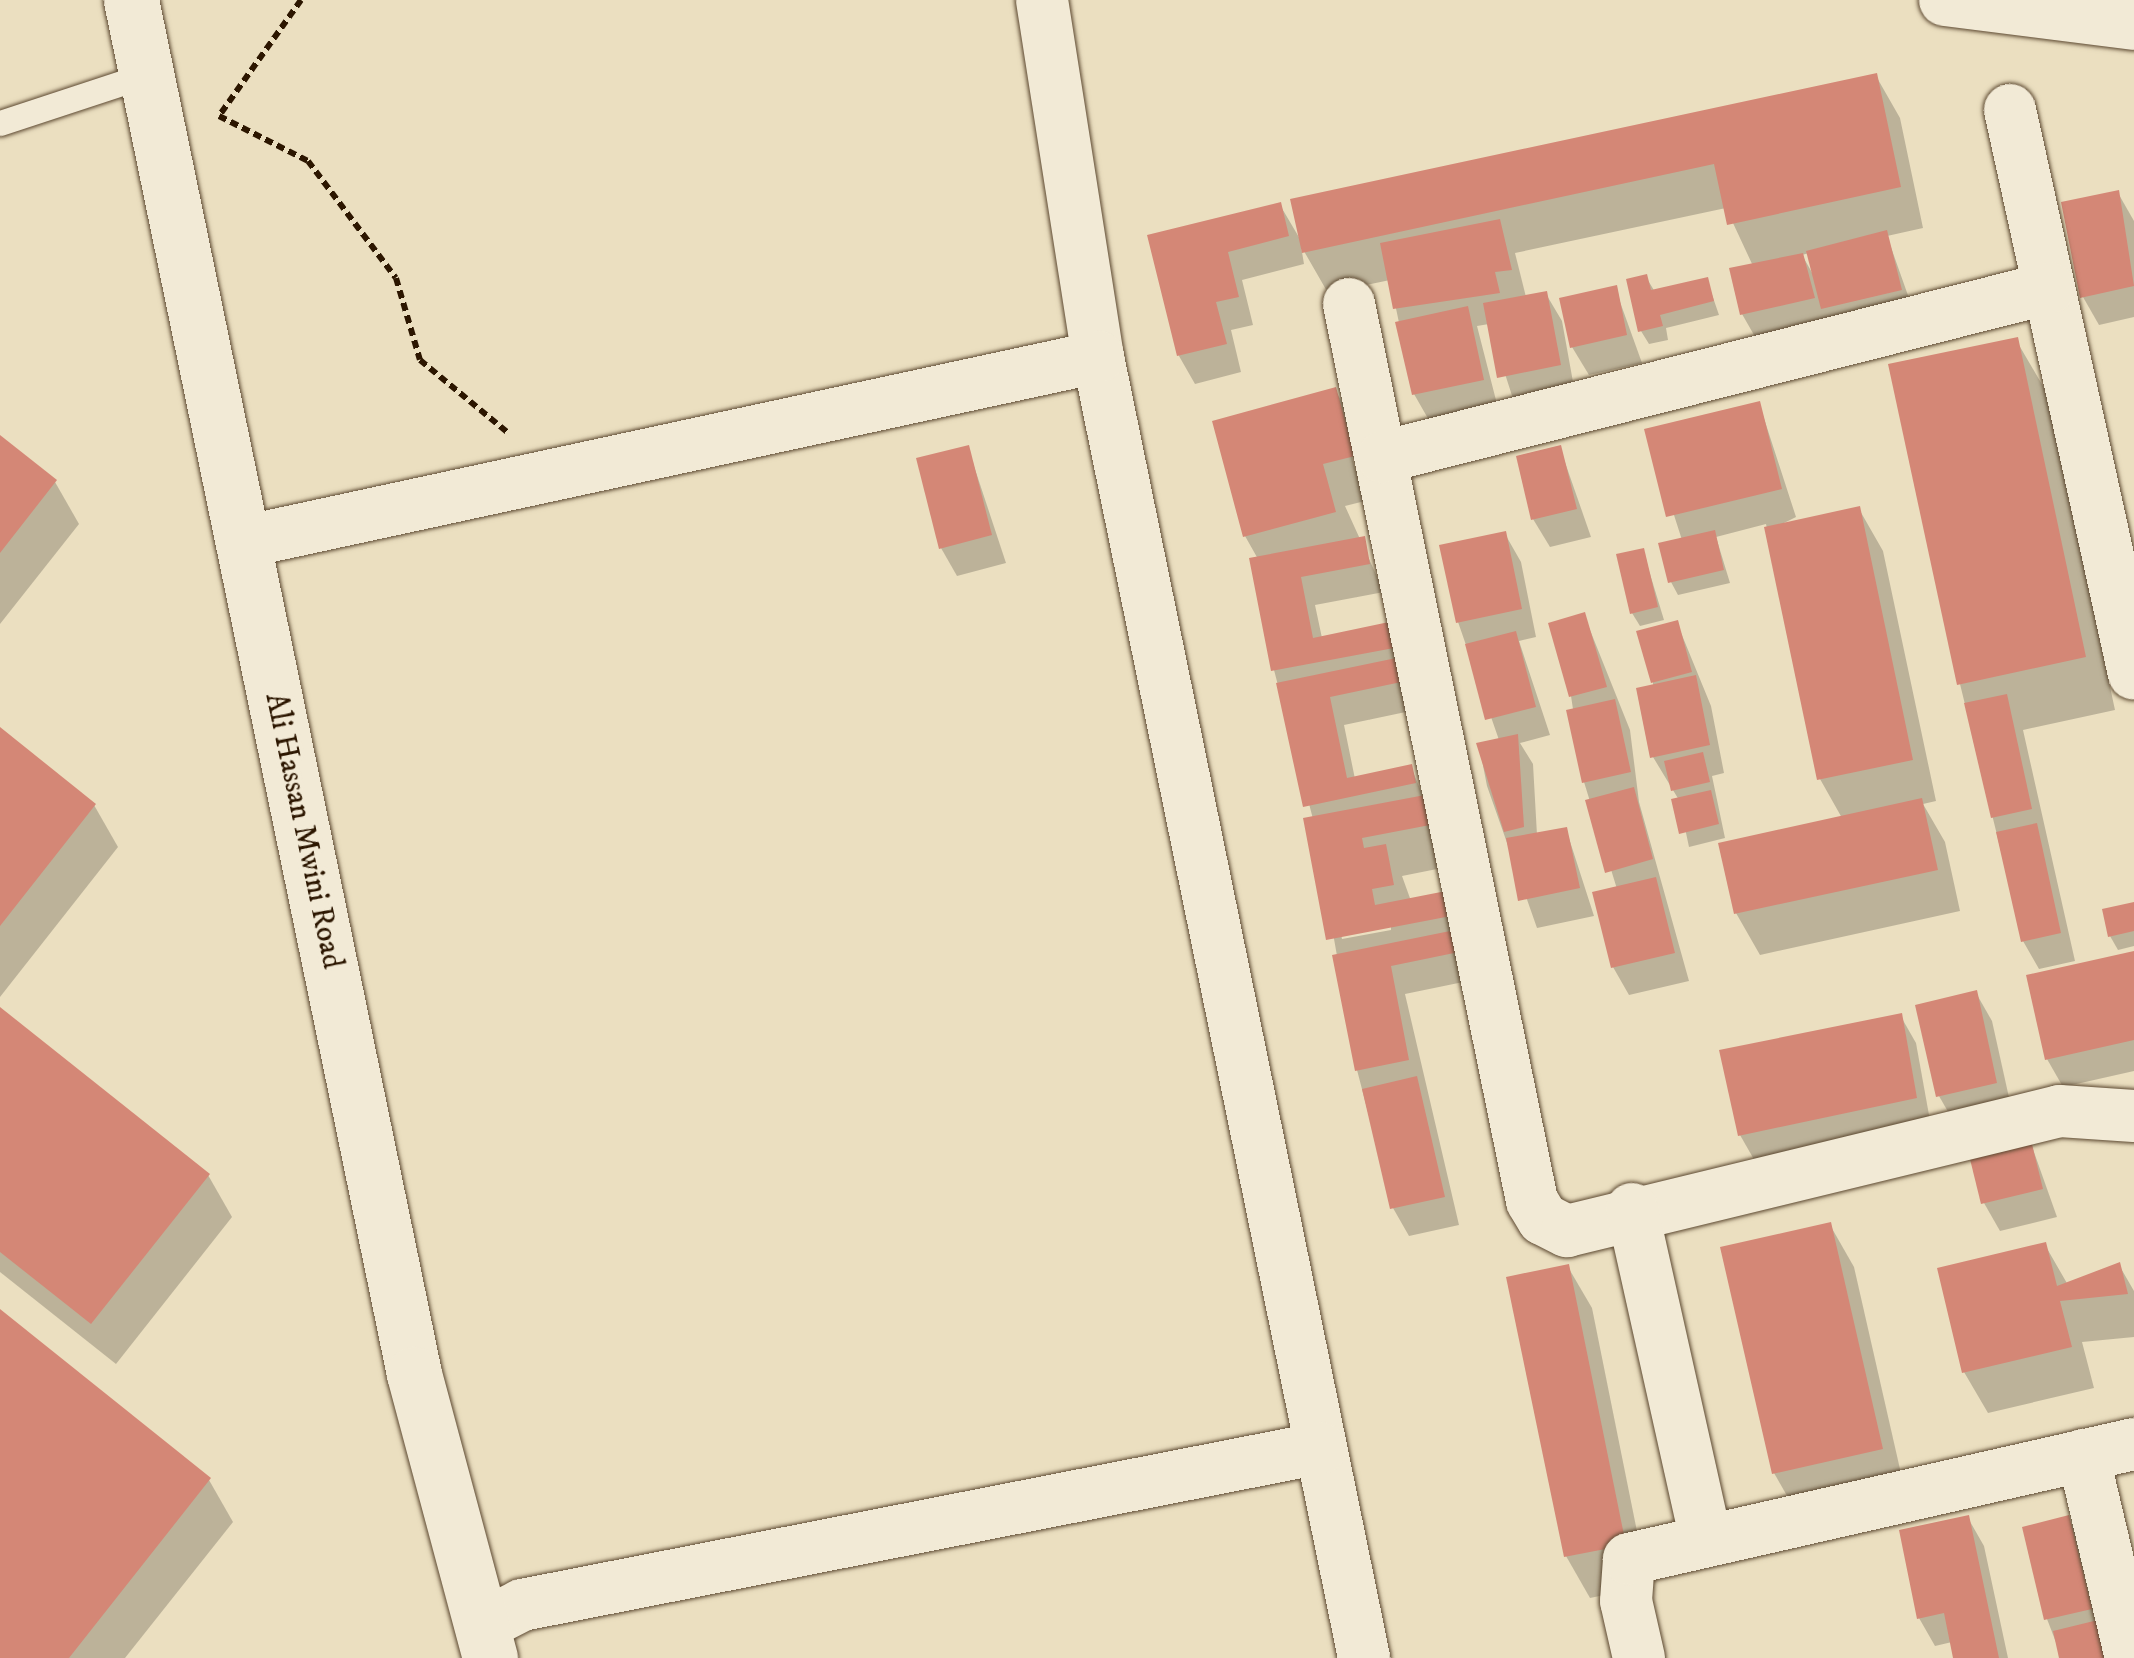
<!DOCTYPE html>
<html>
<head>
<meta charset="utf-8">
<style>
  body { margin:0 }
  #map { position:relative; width:2134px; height:1658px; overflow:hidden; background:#ebdfc0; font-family:"IM FELL DW Pica",serif }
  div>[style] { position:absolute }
  .shadow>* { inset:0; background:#0003 }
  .building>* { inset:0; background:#d48776 }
  .path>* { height:6px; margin-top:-3px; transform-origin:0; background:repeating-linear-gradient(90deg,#2c1600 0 8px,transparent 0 13px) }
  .roads { filter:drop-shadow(0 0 2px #5c4830) drop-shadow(0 0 2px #5c4830) }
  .service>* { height:25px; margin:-12.5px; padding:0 12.5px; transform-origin:12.5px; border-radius:12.5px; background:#f2ead6 }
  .minor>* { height:52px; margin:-26px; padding:0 26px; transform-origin:26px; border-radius:26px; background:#f2ead6 }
  .secondary>* { height:55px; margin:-27.5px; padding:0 27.5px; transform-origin:27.5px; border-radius:27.5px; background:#f2ead6 }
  span { translate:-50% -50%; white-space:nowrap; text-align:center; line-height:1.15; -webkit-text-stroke:8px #f2ead6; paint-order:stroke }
  .street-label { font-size:30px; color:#2c1600 }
</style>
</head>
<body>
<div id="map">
  <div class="shadow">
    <div style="clip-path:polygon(evenodd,1876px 76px,1900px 118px,1923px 228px,1887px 236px,1916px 318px,1758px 342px,1742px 314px,1753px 266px,1726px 208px,1515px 253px,1526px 297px,1546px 294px,1562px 321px,1575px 393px,1515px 405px,1489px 324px,1477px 326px,1498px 408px,1430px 422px,1414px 394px,1390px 280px,1328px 293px,1301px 246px,1304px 264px,1242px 280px,1253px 325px,1231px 330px,1241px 372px,1195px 384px,1179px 356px,1150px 236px,1280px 205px,1300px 239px,1876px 76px,1809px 253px,1814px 276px,1802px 255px,1809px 253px)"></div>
    <div style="clip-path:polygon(2118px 193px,2134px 221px,2134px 317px,2099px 325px,2083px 297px)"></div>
    <div style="clip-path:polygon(1646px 277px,1655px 292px,1707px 280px,1719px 315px,1666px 328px,1668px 340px,1649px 344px,1641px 331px)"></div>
    <div style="clip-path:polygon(1615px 288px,1642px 363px,1589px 375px,1572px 347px)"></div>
    <div style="clip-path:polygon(2016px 340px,2047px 393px,2115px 710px,2023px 730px,2075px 961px,2039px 969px,2023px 941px,1960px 684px)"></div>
    <div style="clip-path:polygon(evenodd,1335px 390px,1359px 431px,1377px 498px,1345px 506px,1384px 592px,1315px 605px,1322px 638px,1387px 625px,1420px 709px,1344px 725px,1355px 779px,1411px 767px,1452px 866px,1402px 876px,1411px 901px,1444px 894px,1473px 980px,1405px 994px,1459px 1225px,1409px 1236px,1393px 1208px,1357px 1070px,1313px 819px,1274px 670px,1258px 559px,1245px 536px,1335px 390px,1345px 431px,1360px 468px,1355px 469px,1345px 431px,1335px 390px,1391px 925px,1391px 930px,1342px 939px,1341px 934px,1391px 925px)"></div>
    <div style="clip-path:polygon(1759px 403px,1796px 517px,1776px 527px,1859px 509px,1883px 551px,1936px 801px,1923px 804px,1945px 842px,1960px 911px,1760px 955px,1736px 913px,1842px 818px,1820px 779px,1766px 524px,1716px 537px,1730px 583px,1678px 595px,1671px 582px,1682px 540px,1647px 431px)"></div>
    <div style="clip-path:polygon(0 438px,55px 482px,79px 524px,0 624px)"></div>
    <div style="clip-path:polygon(968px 448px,1006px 563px,957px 576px,941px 548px)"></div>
    <div style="clip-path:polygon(1560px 448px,1591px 537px,1550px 547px,1533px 519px)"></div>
    <div style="clip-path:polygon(1505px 534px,1521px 562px,1536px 637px,1519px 641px,1550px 735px,1520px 743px,1533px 764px,1537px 835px,1566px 829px,1594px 916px,1537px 928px,1487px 786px,1479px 745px,1499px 740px,1458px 622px)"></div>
    <div style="clip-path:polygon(1643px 551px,1664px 620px,1640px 626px,1632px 613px)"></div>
    <div style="clip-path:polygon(1584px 615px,1630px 730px,1639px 802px,1689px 981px,1629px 995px,1613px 967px,1617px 889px,1584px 782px,1571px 696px)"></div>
    <div style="clip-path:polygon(1677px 623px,1711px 706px,1724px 773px,1712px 776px,1725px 838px,1689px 847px,1679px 800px,1653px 757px,1653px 682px)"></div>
    <div style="clip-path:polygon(0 730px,94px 805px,118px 847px,0 997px)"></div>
    <div style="clip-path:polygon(2134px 904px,2134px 946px,2118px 950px,2110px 936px)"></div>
    <div style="clip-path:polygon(2134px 953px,2134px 1071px,2063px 1087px,2047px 1059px)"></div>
    <div style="clip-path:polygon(1976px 993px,1992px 1021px,2012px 1111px,1955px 1124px,1939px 1096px,1918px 1007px)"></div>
    <div style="clip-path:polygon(0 1010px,208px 1175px,232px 1217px,116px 1364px,0 1272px)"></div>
    <div style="clip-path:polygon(1900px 1015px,1916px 1043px,1931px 1126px,1756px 1163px,1740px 1135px)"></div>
    <div style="clip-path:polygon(2029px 1138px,2057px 1217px,2000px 1231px,1984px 1203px)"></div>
    <div style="clip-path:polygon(1830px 1225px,1854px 1267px,1905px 1491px,1798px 1515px,1774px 1473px)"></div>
    <div style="clip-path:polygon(2045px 1245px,2068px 1285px,2119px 1265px,2134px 1291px,2134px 1337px,2082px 1342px,2094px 1388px,1988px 1413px,1964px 1372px)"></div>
    <div style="clip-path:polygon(1568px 1267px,1592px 1308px,1648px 1586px,1590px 1598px,1566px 1556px)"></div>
    <div style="clip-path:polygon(0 1312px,209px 1480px,233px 1522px,125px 1658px,0 1658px)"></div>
    <div style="clip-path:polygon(1968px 1518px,1984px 1546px,2008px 1658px,1955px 1658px,1952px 1642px,1935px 1646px,1919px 1618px)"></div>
    <div style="clip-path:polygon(2068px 1518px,2084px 1546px,2114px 1658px,2062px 1658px,2047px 1619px,2025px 1529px)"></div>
  </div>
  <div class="building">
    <div style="clip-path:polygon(1877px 73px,1901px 187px,1727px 225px,1714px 164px,1302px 253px,1290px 199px)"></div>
    <div style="clip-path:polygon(2119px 190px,2134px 286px,2080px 298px,2061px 202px)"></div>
    <div style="clip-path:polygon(1281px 202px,1289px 236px,1228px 252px,1239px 297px,1216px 302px,1227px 344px,1177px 356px,1147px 235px)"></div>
    <div style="clip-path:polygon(1500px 219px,1512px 270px,1495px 272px,1500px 293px,1393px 309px,1380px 243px)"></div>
    <div style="clip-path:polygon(1887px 230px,1902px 290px,1821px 309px,1806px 251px)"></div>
    <div style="clip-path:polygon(1803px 253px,1815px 298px,1740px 315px,1729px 268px)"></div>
    <div style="clip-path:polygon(1647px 274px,1651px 290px,1708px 277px,1714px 301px,1660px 315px,1663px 326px,1638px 332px,1626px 279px)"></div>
    <div style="clip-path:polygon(1617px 285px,1627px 335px,1570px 348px,1559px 298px)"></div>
    <div style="clip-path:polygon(1547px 291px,1561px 365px,1497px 378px,1483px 303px)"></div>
    <div style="clip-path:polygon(1468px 306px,1484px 380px,1412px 395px,1395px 322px)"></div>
    <div style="clip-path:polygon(2018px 337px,2086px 657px,1957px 685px,1888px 364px)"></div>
    <div style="clip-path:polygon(1336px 387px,1355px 456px,1323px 464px,1336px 512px,1243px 537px,1212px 421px)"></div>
    <div style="clip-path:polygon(1760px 401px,1782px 489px,1666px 517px,1644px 429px)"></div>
    <div style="clip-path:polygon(0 435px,57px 480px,0 553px)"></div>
    <div style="clip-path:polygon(969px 445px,992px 535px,939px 549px,916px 458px)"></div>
    <div style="clip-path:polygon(1561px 445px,1577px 509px,1531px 520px,1516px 456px)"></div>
    <div style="clip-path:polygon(1860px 506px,1913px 760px,1817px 780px,1764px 527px)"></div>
    <div style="clip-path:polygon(1715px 530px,1724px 570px,1668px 583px,1658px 543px)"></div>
    <div style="clip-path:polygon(1506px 531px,1522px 609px,1456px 623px,1439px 545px)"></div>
    <div style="clip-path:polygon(1365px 536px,1370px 564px,1301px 577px,1313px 638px,1389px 622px,1394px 648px,1271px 671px,1249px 558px)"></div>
    <div style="clip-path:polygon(1644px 548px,1658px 607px,1630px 614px,1616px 554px)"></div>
    <div style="clip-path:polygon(1585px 612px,1607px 687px,1569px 697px,1548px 623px)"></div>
    <div style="clip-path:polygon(1678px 620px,1692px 672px,1651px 683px,1636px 631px)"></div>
    <div style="clip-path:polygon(1516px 631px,1536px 707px,1485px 720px,1465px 644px)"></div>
    <div style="clip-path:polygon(1401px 657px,1406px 681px,1330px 697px,1347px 778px,1412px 764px,1416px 783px,1303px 807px,1276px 683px)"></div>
    <div style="clip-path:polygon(1696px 675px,1710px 745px,1650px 758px,1636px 688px)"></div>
    <div style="clip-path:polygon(2007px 694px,2032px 809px,1991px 818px,1964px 703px)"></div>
    <div style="clip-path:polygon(1615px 699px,1631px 772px,1582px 783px,1566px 710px)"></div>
    <div style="clip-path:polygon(0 727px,96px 804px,0 926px)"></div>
    <div style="clip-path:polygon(1518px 734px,1524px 827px,1504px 832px,1476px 743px)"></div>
    <div style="clip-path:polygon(1703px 752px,1710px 782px,1671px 791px,1664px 761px)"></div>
    <div style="clip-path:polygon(1634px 787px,1653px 859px,1605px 873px,1585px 800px)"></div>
    <div style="clip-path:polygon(1711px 790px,1719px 824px,1679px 834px,1671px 799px)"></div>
    <div style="clip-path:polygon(1425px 795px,1430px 825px,1362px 838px,1364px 848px,1386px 844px,1394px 885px,1372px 889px,1375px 905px,1446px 891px,1451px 916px,1326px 940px,1303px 818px)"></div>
    <div style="clip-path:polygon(1922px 798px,1938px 870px,1734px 914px,1718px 843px)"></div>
    <div style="clip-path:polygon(2037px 823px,2061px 933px,2021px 942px,1996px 832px)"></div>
    <div style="clip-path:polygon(1567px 827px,1580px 888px,1518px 901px,1506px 838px)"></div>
    <div style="clip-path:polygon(1656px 877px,1675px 953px,1611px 968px,1592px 892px)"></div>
    <div style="clip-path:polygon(2134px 902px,2134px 931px,2108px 937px,2102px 909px)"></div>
    <div style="clip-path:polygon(1455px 930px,1459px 952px,1391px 966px,1409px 1060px,1355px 1071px,1332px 955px)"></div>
    <div style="clip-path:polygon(2134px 951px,2134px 1040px,2045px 1060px,2026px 975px)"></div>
    <div style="clip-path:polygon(1977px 990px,1997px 1083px,1936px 1097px,1915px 1005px)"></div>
    <div style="clip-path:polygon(0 1007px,210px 1174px,91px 1324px,0 1252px)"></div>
    <div style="clip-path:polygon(1902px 1013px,1917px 1098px,1738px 1136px,1719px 1050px)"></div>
    <div style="clip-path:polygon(1417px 1076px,1445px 1197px,1390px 1209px,1362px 1089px)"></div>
    <div style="clip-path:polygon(2030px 1136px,2043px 1189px,1981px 1204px,1968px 1151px)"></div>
    <div style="clip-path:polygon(1831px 1222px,1883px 1449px,1772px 1474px,1720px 1247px)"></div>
    <div style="clip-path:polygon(2046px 1242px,2057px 1286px,2120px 1262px,2128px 1294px,2060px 1301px,2072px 1347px,1962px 1373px,1937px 1268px)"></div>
    <div style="clip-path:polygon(1569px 1264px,1626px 1545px,1564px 1557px,1506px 1277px)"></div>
    <div style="clip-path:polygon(0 1309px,211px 1478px,69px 1658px,0 1658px)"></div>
    <div style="clip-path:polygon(1969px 1515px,1999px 1658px,1953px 1658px,1944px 1613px,1917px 1619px,1899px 1530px)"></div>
    <div style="clip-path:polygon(2069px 1515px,2092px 1609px,2044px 1620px,2022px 1527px)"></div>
    <div style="clip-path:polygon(2098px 1620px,2107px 1658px,2059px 1658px,2053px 1631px)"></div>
  </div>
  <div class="path">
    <div style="left:301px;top:0;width:142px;rotate:125.3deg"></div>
    <div style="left:219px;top:116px;width:100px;rotate:26.8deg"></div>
    <div style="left:308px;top:161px;width:146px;rotate:53.1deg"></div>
    <div style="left:396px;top:278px;width:85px;rotate:73.7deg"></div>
    <div style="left:420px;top:360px;width:113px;rotate:39.6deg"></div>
  </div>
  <div class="roads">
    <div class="service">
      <div style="left:0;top:123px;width:147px;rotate:-18.2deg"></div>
    </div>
    <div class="minor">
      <div style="left:1042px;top:0;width:361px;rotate:81.1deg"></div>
      <div style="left:1098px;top:357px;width:1328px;rotate:78.44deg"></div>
      <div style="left:1945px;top:0;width:191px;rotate:7.2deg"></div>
      <div style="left:2010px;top:110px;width:577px;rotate:77.6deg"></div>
      <div style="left:1349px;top:304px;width:915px;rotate:78.47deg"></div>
      <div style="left:1532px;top:1201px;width:21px;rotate:59deg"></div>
      <div style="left:1543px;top:1219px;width:27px;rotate:27deg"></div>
      <div style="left:1567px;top:1231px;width:507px;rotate:-13.68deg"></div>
      <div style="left:2060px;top:1111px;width:74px;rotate:3.9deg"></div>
      <div style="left:1383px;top:457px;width:687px;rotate:-14.24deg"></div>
      <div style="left:243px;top:542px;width:875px;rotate:-12.21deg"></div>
      <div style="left:1632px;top:1209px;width:340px;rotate:77.4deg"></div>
      <div style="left:2083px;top:1455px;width:209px;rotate:76.7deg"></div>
      <div style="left:483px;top:1625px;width:44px;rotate:-27.1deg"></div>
      <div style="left:522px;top:1605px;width:814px;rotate:-11.12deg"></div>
      <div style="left:1639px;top:1658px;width:58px;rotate:-102.8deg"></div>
      <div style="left:1626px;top:1601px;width:42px;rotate:-85.9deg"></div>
      <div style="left:1629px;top:1559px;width:518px;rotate:-12.83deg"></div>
    </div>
    <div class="secondary">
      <div style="left:131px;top:0;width:1403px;rotate:78.36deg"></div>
      <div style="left:414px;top:1374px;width:294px;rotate:75deg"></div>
    </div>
  </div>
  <div class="street-label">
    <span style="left:303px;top:831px;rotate:78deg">Ali Hassan Mwini Road</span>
  </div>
</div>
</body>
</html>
